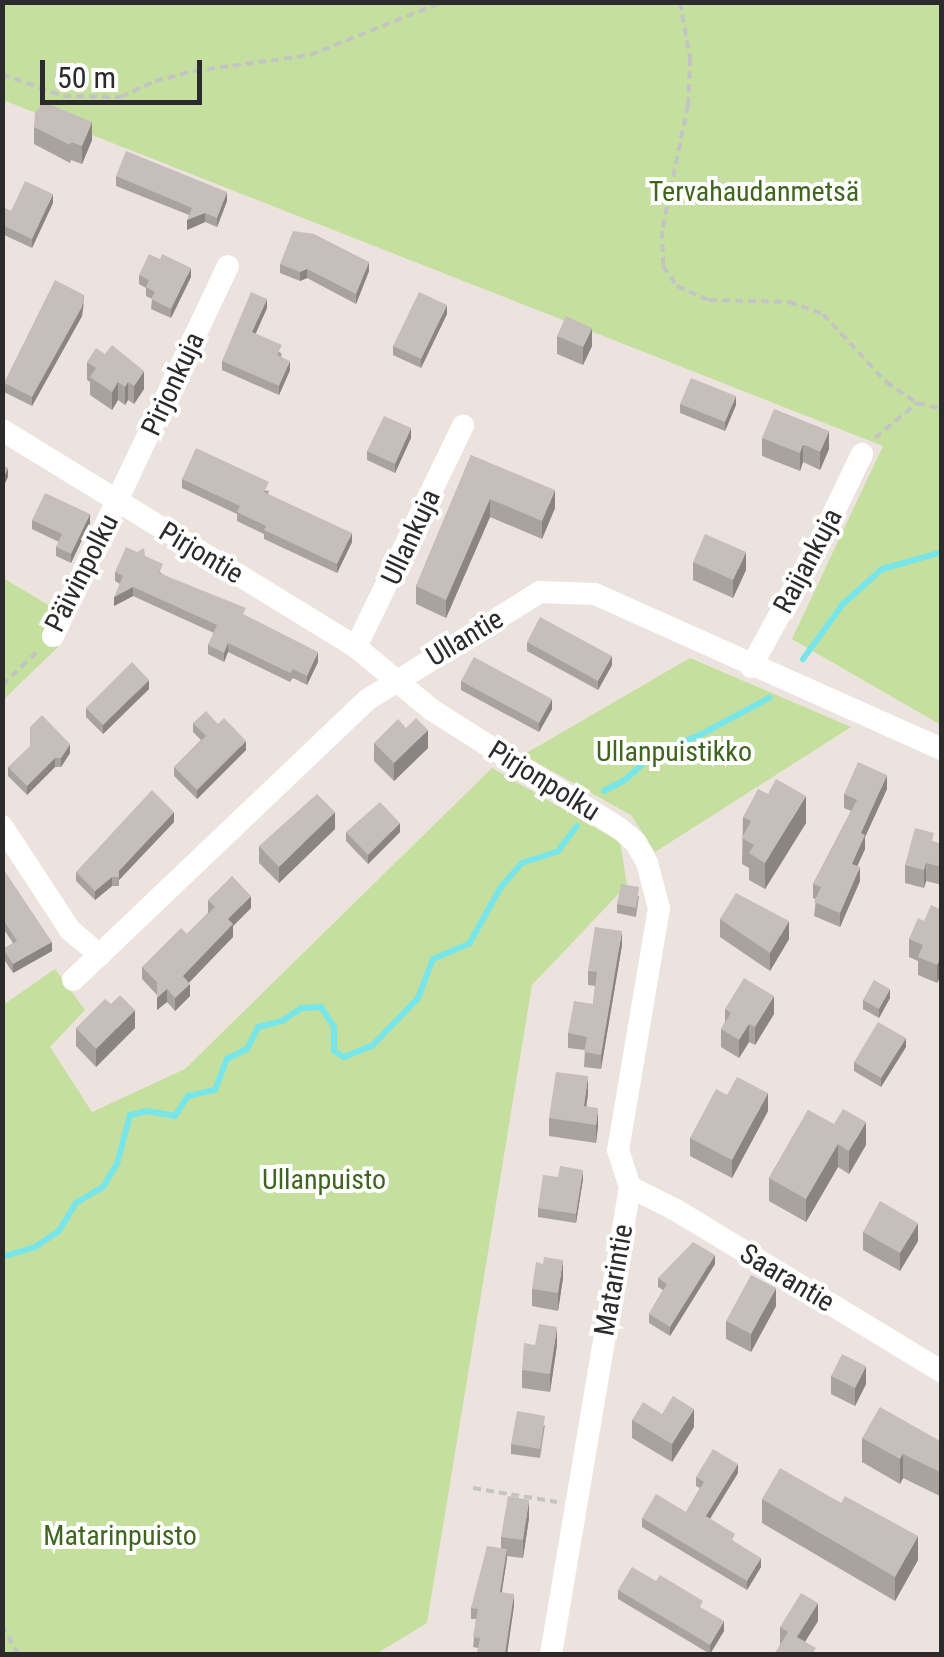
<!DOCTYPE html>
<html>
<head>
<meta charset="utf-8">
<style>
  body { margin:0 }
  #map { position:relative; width:944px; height:1657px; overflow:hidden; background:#ece3de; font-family:"Roboto Condensed",sans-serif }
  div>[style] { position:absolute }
  .green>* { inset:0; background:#c5df9e }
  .stream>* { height:6px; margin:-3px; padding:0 3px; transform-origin:3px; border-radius:3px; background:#78e6e8 }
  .path>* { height:4px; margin-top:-2px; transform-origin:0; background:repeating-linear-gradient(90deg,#c4c4c4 0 8px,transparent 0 13px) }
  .minor>* { height:22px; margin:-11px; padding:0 11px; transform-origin:11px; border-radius:11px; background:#fff }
  .wall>* { inset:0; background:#a9a3a0 }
  .shaded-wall>* { inset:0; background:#8a8582 }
  .building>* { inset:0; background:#c5beba }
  span { translate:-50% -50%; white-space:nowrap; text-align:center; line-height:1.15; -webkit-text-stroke:8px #fff; paint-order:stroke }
  .park-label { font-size:28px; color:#3f651f }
  .street-label { font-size:28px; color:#2b2b2b }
  .frame { position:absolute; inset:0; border:5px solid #2b2b2b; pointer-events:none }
  .scale { position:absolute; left:40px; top:60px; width:162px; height:45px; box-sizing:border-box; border:5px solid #2b2b2b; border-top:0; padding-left:12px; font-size:30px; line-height:35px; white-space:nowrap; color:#2b2b2b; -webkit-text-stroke:8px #fff; paint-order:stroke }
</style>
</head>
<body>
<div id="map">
  <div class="green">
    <div style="clip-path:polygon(2px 3px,941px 3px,941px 725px,792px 639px,883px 446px,3px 100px)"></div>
    <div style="clip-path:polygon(3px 578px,60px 612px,58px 647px,3px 700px)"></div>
    <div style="clip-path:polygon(690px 658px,851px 727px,655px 852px,631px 815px,523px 755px)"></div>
    <div style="clip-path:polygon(492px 768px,620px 842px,627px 885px,532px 985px,427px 1623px,376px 1654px,3px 1654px,3px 1005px,55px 969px,85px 1010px,50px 1047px,92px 1112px,185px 1069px)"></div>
  </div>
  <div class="stream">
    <div style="left:803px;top:659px;width:68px;rotate:-54deg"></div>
    <div style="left:843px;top:604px;width:52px;rotate:-41.9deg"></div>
    <div style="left:882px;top:569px;width:62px;rotate:-15.8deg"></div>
    <div style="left:604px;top:791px;width:24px;rotate:-28deg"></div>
    <div style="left:625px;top:780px;width:43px;rotate:-42.2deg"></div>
    <div style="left:657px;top:751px;width:44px;rotate:-20.1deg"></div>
    <div style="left:698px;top:736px;width:81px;rotate:-28.2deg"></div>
    <div style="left:2px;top:1257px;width:34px;rotate:-17deg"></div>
    <div style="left:35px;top:1247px;width:29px;rotate:-34deg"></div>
    <div style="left:59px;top:1231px;width:33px;rotate:-59deg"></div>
    <div style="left:76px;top:1203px;width:31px;rotate:-31deg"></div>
    <div style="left:103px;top:1187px;width:27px;rotate:-59deg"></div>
    <div style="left:117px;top:1164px;width:51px;rotate:-75.1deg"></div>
    <div style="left:130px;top:1115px;width:17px;rotate:-13deg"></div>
    <div style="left:147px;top:1111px;width:28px;rotate:10deg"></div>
    <div style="left:175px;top:1116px;width:24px;rotate:-57deg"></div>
    <div style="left:188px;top:1096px;width:28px;rotate:-13deg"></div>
    <div style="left:215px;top:1090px;width:33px;rotate:-69deg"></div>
    <div style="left:227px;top:1059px;width:22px;rotate:-27deg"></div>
    <div style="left:247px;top:1049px;width:25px;rotate:-63deg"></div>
    <div style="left:258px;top:1027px;width:25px;rotate:-14deg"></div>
    <div style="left:282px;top:1021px;width:23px;rotate:-34deg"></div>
    <div style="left:301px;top:1008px;width:20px;rotate:-3deg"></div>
    <div style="left:321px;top:1007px;width:24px;rotate:57deg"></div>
    <div style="left:334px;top:1027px;width:24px;rotate:90deg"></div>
    <div style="left:334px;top:1051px;width:12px;rotate:31deg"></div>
    <div style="left:344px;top:1057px;width:31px;rotate:-22deg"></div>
    <div style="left:373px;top:1045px;width:65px;rotate:-46.2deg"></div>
    <div style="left:418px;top:998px;width:42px;rotate:-69deg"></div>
    <div style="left:433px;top:959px;width:39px;rotate:-23deg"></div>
    <div style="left:469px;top:944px;width:65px;rotate:-60.7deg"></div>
    <div style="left:501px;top:887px;width:32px;rotate:-49deg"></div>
    <div style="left:522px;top:863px;width:38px;rotate:-18deg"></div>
    <div style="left:558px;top:851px;width:31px;rotate:-53deg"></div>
  </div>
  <div class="path">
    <div style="left:680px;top:2px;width:57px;rotate:79.9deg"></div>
    <div style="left:690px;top:58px;width:47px;rotate:92.4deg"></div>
    <div style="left:688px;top:105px;width:129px;rotate:101.7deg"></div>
    <div style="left:662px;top:231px;width:35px;rotate:88deg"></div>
    <div style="left:663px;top:266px;width:24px;rotate:55deg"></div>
    <div style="left:677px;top:286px;width:35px;rotate:24deg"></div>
    <div style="left:709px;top:300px;width:80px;rotate:1.4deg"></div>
    <div style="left:789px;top:302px;width:36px;rotate:19deg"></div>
    <div style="left:823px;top:314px;width:93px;rotate:47.2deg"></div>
    <div style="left:886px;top:382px;width:37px;rotate:34deg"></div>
    <div style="left:917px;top:403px;width:26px;rotate:13deg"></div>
    <div style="left:2px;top:74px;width:65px;rotate:19.8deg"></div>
    <div style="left:63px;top:96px;width:58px;rotate:1deg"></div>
    <div style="left:121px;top:97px;width:38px;rotate:-25deg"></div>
    <div style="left:155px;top:81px;width:40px;rotate:-14.4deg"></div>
    <div style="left:194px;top:71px;width:117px;rotate:-7.9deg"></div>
    <div style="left:310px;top:55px;width:142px;rotate:-21.9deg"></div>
    <div style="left:875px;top:438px;width:55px;rotate:-39.8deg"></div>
    <div style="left:2px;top:685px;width:51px;rotate:-43.4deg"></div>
    <div style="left:473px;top:1488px;width:85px;rotate:9.5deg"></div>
    <div style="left:2px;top:1625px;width:33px;rotate:61deg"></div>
    <div style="left:2px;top:1653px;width:1px;rotate:45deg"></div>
  </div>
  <div class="minor">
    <div style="left:2px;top:430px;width:415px;rotate:31.5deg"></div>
    <div style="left:356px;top:647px;width:99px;rotate:39.7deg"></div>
    <div style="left:432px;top:710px;width:221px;rotate:32.3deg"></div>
    <div style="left:619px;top:828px;width:23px;rotate:41deg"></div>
    <div style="left:636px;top:843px;width:23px;rotate:61deg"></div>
    <div style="left:647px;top:863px;width:47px;rotate:75.1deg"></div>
    <div style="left:659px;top:908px;width:245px;rotate:99.6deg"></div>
    <div style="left:618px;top:1150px;width:39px;rotate:72deg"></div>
    <div style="left:630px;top:1187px;width:474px;rotate:99.6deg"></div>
    <div style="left:53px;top:636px;width:409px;rotate:-64.7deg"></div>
    <div style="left:356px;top:647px;width:246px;rotate:-64.2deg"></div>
    <div style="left:751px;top:667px;width:141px;rotate:-61.3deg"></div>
    <div style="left:819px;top:543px;width:99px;rotate:-64.2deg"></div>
    <div style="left:2px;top:826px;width:124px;rotate:56.8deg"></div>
    <div style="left:70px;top:930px;width:39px;rotate:40deg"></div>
    <div style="left:73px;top:980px;width:406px;rotate:-43.6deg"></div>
    <div style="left:367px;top:700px;width:204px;rotate:-32deg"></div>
    <div style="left:540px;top:592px;width:55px;rotate:2.1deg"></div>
    <div style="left:595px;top:594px;width:380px;rotate:24.1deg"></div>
    <div style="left:630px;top:1187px;width:51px;rotate:26.6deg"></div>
    <div style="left:676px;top:1210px;width:311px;rotate:31.3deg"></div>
  </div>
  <div class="wall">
    <div style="clip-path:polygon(34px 127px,92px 140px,82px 164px,71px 160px,70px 163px,34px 144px)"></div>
    <div style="clip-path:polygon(116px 176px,227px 201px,217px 227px,205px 222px,187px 230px,189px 215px,116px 186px)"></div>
    <div style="clip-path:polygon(53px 203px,32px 248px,2px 234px,2px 207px,11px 211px)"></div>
    <div style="clip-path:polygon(280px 264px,369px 271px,356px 304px,307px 278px,300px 281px,280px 273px)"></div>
    <div style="clip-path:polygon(139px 275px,191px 277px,171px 318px,151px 309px,152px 299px,146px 296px,146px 288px,139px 284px)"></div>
    <div style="clip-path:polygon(84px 304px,82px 316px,32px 406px,4px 392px,4px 383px)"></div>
    <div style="clip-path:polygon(267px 308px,255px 334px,282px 354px,281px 356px,290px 370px,279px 395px,222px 370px,222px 361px)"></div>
    <div style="clip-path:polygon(447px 314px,421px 368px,393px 355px,393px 346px)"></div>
    <div style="clip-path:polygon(557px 336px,592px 346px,583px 365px,557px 354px)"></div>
    <div style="clip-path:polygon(87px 362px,144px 389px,134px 404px,128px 400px,125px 405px,118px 400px,112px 410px,90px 395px,90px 382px,87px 380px)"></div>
    <div style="clip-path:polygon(680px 404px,736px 405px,725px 431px,680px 413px)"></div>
    <div style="clip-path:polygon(411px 438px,395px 473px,367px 460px,367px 451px)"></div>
    <div style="clip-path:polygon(762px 438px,829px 449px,820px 470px,803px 462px,800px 471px,762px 456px)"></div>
    <div style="clip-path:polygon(471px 455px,555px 508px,542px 539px,490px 517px,446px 618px,416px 604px,416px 586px)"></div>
    <div style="clip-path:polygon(182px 479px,269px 491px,268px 494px,352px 542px,337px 573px,264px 539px,264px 534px,237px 521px,237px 514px,182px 488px)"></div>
    <div style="clip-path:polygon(32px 520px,90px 523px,71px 563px,56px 556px,56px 547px,59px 542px,32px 529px)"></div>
    <div style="clip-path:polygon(145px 556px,162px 574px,246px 616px,318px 662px,307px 685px,293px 678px,290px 682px,228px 652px,224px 662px,208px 654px,208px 645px,214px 633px,133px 596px,114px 606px,120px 584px,115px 581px,115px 572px)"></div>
    <div style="clip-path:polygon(693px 562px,746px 570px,733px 598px,693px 580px)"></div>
    <div style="clip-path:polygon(527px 642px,612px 665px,598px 690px,527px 651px)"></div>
    <div style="clip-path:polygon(461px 681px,552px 709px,539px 732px,461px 690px)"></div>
    <div style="clip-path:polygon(149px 689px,103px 734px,86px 717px,86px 708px)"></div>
    <div style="clip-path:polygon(193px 723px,246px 750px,197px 799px,174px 776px,174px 767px,201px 740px,193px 732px)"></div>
    <div style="clip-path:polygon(406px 728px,428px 748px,394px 781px,374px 761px,374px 743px)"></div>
    <div style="clip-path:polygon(70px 753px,61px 767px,55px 767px,27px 795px,8px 776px,8px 767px)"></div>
    <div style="clip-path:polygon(887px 789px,865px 837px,865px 849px,857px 866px,860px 881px,840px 927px,814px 916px,816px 899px,813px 898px,813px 884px,851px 811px,844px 808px,844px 794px)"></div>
    <div style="clip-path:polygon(743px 817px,806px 823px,765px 889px,749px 880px,749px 868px,742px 864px)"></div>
    <div style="clip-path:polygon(174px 822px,119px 880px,119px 886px,112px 886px,95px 900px,76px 881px,76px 872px)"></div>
    <div style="clip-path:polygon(335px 829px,279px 883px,259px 863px,259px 846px)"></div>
    <div style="clip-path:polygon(346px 832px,400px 832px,368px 864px,346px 841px)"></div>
    <div style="clip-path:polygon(934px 842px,942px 844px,942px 885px,926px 881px,924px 888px,905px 883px,905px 865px)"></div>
    <div style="clip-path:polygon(2px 867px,52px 951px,13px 973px,3px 958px,3px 949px,13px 943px,2px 927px)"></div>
    <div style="clip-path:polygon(639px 896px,636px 917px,617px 913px,617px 904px)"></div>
    <div style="clip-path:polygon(208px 900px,251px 908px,233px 926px,233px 937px,189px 982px,190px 996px,175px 1011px,167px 1002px,157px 1010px,157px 995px,142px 979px,142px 967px,187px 934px,208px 913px)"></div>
    <div style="clip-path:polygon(942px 910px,937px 983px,918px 975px,918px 961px,909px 957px,909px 939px,924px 921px)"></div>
    <div style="clip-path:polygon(720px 919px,789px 939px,770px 971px,720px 937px)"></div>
    <div style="clip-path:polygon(622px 945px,601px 1069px,584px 1067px,585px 1050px,568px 1048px,568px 1033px,593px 1004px,595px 986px,588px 985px,588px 971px)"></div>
    <div style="clip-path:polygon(890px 998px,879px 1018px,863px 1009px,863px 1000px)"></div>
    <div style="clip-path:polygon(725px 1009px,774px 1014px,755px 1045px,749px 1042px,739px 1058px,721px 1047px,721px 1029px,725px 1022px)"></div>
    <div style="clip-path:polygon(76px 1028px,135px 1028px,96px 1067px,76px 1046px)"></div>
    <div style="clip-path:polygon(906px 1047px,881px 1087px,854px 1071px,854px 1062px)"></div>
    <div style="clip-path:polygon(588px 1094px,586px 1106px,598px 1126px,596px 1143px,549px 1136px,549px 1118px)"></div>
    <div style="clip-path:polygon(808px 1110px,866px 1145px,849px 1174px,838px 1167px,806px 1222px,769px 1201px,769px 1178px)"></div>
    <div style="clip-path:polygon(768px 1111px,732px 1178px,690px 1156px,690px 1138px)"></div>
    <div style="clip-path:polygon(558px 1177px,583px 1179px,576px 1223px,538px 1217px,538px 1208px)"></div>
    <div style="clip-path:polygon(863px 1232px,918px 1241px,900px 1271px,863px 1250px)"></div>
    <div style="clip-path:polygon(715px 1264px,670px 1336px,649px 1323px,649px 1314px,663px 1290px,658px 1287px,658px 1278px)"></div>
    <div style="clip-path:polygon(563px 1278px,558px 1311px,532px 1306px,532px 1289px)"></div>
    <div style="clip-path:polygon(776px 1306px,751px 1352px,726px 1339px,726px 1321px)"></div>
    <div style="clip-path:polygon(535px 1345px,557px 1345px,550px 1392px,522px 1388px,522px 1370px)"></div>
    <div style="clip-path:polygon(831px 1376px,866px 1384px,855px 1406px,831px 1394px)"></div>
    <div style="clip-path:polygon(662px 1414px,694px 1427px,672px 1462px,632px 1438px,632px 1420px)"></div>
    <div style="clip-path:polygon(545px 1425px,540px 1458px,511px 1454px,511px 1444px)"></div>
    <div style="clip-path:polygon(862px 1438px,940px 1441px,942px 1438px,942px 1497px,903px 1478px,900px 1484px,862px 1462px)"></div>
    <div style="clip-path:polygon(738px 1473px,710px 1519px,761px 1567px,747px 1590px,642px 1527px,642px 1518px,686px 1512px,700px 1488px,696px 1486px,696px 1477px)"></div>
    <div style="clip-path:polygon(762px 1499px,918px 1560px,895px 1601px,762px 1523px)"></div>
    <div style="clip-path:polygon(529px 1518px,523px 1558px,507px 1556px,502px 1592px,514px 1605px,507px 1654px,477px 1654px,478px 1648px,473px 1647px,476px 1619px,471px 1619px,471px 1608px,501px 1548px,501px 1537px)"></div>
    <div style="clip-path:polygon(618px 1590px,724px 1631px,710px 1654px,618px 1599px)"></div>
    <div style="clip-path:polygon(818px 1621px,805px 1642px,816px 1654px,775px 1654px,780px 1645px,780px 1627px)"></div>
  </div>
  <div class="shaded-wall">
    <div style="clip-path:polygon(92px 122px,92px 140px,82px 164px,82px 146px)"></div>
    <div style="clip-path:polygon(227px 192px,227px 201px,217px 227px,217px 218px)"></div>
    <div style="clip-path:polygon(53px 194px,53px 203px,32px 248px,32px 239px)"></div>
    <div style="clip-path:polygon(205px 213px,205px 222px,187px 230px,187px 220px)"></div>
    <div style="clip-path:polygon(369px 262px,369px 271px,356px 304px,356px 294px)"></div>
    <div style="clip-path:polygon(191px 268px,191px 277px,171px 318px,171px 309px)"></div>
    <div style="clip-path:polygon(307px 269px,307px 278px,300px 281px,300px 272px)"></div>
    <div style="clip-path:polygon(84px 295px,82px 316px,32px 406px,32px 397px)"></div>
    <div style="clip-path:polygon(267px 299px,267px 308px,252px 342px,252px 332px)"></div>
    <div style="clip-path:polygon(447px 305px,447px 314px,421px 368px,421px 359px)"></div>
    <div style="clip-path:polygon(592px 328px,592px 346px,583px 365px,583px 347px)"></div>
    <div style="clip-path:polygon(290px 361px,290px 370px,279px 395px,279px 386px)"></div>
    <div style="clip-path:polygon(144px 371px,144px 389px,134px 404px,134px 386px)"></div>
    <div style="clip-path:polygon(118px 382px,118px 400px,112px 410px,112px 392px)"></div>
    <div style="clip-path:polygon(128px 382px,128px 400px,125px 405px,125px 387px)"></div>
    <div style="clip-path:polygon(736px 396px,736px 405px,725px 431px,725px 422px)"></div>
    <div style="clip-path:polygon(411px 428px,411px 438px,395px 473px,395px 464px)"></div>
    <div style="clip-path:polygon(829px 431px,829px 449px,820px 470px,820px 452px)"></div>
    <div style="clip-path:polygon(803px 444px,803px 462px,800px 471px,800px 453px)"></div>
    <div style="clip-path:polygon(8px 468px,8px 477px,2px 490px,2px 480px)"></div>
    <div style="clip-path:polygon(555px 490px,555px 508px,542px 539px,542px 521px)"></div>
    <div style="clip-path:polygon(490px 499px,490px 517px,446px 618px,446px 600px)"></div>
    <div style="clip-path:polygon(90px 514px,90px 523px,71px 563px,71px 554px)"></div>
    <div style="clip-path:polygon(352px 533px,352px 542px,337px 573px,337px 564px)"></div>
    <div style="clip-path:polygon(746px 552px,746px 570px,733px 598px,733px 580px)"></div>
    <div style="clip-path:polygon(133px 587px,133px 596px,114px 606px,114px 597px)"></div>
    <div style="clip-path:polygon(228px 643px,228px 652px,224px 662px,224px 653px)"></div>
    <div style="clip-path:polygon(318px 652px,318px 662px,307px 685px,307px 676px)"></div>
    <div style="clip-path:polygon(612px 656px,612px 665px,598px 690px,598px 681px)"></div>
    <div style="clip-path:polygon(149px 680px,149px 689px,103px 734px,103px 725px)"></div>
    <div style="clip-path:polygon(552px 699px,552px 709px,539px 732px,539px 723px)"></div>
    <div style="clip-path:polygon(428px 730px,428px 748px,394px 781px,394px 763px)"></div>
    <div style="clip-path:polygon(246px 741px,246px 750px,197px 799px,197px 790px)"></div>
    <div style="clip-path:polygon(70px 744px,70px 753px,61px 767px,61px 758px)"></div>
    <div style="clip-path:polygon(55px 758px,55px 767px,27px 795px,27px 786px)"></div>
    <div style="clip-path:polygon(887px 775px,887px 789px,865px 837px,865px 849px,852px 878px,852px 864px,861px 833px)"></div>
    <div style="clip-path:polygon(806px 796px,806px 823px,765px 889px,765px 863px)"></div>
    <div style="clip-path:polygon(174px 812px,174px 822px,119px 880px,119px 871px)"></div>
    <div style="clip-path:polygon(335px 812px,335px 829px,279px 883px,279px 867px)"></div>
    <div style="clip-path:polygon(400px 823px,400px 832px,368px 864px,368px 855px)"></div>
    <div style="clip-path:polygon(926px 863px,926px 881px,924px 888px,924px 870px)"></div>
    <div style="clip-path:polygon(860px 867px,860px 881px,840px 927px,840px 913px)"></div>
    <div style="clip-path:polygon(112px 877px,112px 886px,95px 900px,95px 891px)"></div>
    <div style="clip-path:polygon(251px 896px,251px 908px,233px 926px,233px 937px,183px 989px,183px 976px,228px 919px)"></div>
    <div style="clip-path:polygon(789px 921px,789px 939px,770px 971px,770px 953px)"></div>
    <div style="clip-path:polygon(622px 931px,622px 945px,601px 1069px,601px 1055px)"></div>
    <div style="clip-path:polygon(52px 942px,52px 951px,13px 973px,13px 964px)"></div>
    <div style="clip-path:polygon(942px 955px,942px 973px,937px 983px,937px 965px)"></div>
    <div style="clip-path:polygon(190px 984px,190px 996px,175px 1011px,175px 998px)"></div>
    <div style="clip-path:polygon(167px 989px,167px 1002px,157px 1010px,157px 998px)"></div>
    <div style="clip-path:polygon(890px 989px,890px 998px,879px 1018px,879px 1009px)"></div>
    <div style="clip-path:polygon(774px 996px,774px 1014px,755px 1045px,755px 1027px)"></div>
    <div style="clip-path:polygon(135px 1010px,135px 1028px,96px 1067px,96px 1049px)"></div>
    <div style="clip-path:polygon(749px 1024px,749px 1042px,739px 1058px,739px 1040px)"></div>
    <div style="clip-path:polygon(906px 1038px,906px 1047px,881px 1087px,881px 1078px)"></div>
    <div style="clip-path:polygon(588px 1076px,588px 1094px,584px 1124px,584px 1106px)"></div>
    <div style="clip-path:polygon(768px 1093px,768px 1111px,732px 1178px,732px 1160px)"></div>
    <div style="clip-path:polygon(598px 1108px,598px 1126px,596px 1143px,596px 1125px)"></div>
    <div style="clip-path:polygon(866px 1122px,866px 1145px,849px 1174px,849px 1151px)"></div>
    <div style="clip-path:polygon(838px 1144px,838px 1167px,806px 1222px,806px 1199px)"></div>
    <div style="clip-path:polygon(583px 1170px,583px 1179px,576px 1223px,576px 1214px)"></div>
    <div style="clip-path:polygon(918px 1223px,918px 1241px,900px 1271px,900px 1253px)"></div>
    <div style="clip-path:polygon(715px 1255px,715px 1264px,670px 1336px,670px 1327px)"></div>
    <div style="clip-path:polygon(563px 1260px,563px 1278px,558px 1311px,558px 1293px)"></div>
    <div style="clip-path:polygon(776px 1288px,776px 1306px,751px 1352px,751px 1334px)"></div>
    <div style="clip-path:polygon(557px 1327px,557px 1345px,550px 1392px,550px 1374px)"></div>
    <div style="clip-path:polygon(866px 1366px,866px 1384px,855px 1406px,855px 1388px)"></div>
    <div style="clip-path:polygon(694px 1409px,694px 1427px,672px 1462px,672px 1444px)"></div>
    <div style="clip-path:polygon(903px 1454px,903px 1478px,900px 1484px,900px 1459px)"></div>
    <div style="clip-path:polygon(738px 1464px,738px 1473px,706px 1525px,706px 1516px)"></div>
    <div style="clip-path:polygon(529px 1500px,529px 1518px,523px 1558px,523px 1540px)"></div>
    <div style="clip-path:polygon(918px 1536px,918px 1560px,895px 1601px,895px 1577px)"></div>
    <div style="clip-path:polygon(507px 1549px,507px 1559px,500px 1602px,500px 1592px)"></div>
    <div style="clip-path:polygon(761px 1558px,761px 1567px,747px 1590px,747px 1581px)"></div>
    <div style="clip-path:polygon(514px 1594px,514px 1605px,507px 1654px,505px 1654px)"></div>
    <div style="clip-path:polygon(818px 1603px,818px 1621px,797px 1654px,797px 1637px)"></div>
    <div style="clip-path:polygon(724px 1621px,724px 1631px,710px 1654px,710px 1645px)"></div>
  </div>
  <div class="building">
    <div style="clip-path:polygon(44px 102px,92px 122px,82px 146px,71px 142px,70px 145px,34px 127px,35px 113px)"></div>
    <div style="clip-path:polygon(126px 151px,227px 192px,217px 218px,205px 213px,187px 220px,192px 208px,116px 176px)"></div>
    <div style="clip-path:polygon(25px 181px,53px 194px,32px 239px,2px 225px,2px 207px,11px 211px)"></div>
    <div style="clip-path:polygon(293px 231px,314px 234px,369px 262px,356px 294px,307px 269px,300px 272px,280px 264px)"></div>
    <div style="clip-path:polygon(149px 254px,160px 259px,162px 254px,191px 268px,171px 309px,151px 299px,155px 292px,146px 287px,149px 280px,139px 275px)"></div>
    <div style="clip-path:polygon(55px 280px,84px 295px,82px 307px,32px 397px,4px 383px)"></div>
    <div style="clip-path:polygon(251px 292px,267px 299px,252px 332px,282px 345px,277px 355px,290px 361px,279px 386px,222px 361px)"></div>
    <div style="clip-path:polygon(419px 292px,447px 305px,421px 359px,393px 346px)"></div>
    <div style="clip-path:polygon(566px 316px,592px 328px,583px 347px,557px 336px)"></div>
    <div style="clip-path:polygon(112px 345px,144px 371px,134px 386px,128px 382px,125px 387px,118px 382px,112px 392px,90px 377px,96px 368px,87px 362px,96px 348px,105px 354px)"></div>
    <div style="clip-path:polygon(691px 378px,736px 396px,725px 422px,680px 404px)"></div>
    <div style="clip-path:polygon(774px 409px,829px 431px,820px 452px,803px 444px,800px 453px,762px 438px)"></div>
    <div style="clip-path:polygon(384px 416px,411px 428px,395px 464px,367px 451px)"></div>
    <div style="clip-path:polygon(196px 448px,269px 482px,264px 492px,352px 533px,337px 564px,264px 530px,266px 526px,237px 512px,240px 506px,182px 479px)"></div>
    <div style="clip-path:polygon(471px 455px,555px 490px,542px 521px,490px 499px,446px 600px,416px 586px)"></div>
    <div style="clip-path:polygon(2px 465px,8px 468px,2px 480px)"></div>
    <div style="clip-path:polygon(45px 493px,90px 514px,71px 554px,56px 547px,62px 534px,32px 520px)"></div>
    <div style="clip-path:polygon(705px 534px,746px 552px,733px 580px,693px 562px)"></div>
    <div style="clip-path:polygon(126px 547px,137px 552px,144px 548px,145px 556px,163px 564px,159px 573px,246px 608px,243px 614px,318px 652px,307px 676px,293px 669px,290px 673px,228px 643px,224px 653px,208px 645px,217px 625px,133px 587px,114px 597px,123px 576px,115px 572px)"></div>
    <div style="clip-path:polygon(540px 617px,612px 656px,598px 681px,527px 642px)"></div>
    <div style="clip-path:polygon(474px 657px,552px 699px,539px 723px,461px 681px)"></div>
    <div style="clip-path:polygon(132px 662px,149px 680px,103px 725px,86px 708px)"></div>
    <div style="clip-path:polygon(206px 711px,218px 724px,224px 718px,246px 741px,197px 790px,174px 767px,206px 736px,193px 723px)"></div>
    <div style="clip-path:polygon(42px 715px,70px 744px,61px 758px,55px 758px,27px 786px,8px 767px,30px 746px,30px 727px)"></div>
    <div style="clip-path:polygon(416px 718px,428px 730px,394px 763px,374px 743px,398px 719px,406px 728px)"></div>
    <div style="clip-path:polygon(858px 762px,887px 775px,861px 833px,865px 835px,852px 864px,860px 867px,840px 913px,814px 902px,821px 887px,813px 884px,857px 800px,844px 794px)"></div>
    <div style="clip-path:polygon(776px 779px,806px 796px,765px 863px,749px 853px,754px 845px,742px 838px,751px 821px,743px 817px,758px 789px,768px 794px)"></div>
    <div style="clip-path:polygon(152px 790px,174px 812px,119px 871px,119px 877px,112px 877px,95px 891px,76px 872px)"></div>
    <div style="clip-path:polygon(317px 794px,335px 812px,279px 867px,259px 846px)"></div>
    <div style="clip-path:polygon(380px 802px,400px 823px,368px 855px,346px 832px)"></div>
    <div style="clip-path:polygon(915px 828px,934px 833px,932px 841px,942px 844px,942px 867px,926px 863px,924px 870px,905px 865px)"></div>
    <div style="clip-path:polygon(2px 867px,52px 942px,13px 964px,3px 949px,17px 941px,2px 918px)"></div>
    <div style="clip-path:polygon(232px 876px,251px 896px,228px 919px,233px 924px,183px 976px,190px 984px,175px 998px,167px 989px,157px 998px,157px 982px,142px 967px,181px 928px,187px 934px,215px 907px,208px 900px)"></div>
    <div style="clip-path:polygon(621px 884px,639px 887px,636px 908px,617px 904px)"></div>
    <div style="clip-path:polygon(736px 893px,789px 921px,770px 953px,720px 919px)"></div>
    <div style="clip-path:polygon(931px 905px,942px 910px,942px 955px,937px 965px,918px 957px,923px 945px,909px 939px,918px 918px,924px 921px)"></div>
    <div style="clip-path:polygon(595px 927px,622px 931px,601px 1055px,584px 1052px,587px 1037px,568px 1033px,574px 1001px,593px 1004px,597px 972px,588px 971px)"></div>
    <div style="clip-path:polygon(744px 978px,774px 996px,755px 1027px,749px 1024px,739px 1040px,721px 1029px,731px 1013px,725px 1009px)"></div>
    <div style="clip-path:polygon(874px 980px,890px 989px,879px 1009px,863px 1000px)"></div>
    <div style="clip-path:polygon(120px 995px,135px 1010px,96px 1049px,76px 1028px,105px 999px,111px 1004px)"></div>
    <div style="clip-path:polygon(878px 1022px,906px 1038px,881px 1078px,854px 1062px)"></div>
    <div style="clip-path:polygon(556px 1072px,588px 1076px,584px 1106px,598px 1108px,596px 1125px,549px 1118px)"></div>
    <div style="clip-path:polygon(737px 1077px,768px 1093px,732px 1160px,690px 1138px,716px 1089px,727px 1095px)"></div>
    <div style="clip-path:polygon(843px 1109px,866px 1122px,849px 1151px,838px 1144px,806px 1199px,769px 1178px,808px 1110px,834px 1124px)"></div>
    <div style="clip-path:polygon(560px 1166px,583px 1170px,576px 1214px,538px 1208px,543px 1175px,558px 1177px)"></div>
    <div style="clip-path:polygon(880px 1201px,918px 1223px,900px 1253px,863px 1232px)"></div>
    <div style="clip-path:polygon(693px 1242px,715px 1255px,670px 1327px,649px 1314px,667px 1284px,658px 1278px)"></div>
    <div style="clip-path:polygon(544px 1257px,563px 1260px,558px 1293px,532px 1289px,536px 1262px,543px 1264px)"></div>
    <div style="clip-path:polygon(751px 1275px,776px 1288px,751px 1334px,726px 1321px)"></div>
    <div style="clip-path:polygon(539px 1324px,557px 1327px,550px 1374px,522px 1370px,524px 1343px,535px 1345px)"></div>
    <div style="clip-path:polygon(842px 1354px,866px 1366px,855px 1388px,831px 1376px)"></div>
    <div style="clip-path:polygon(673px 1396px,694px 1409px,672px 1444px,632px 1420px,643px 1402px,662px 1414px)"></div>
    <div style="clip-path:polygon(880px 1407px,940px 1441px,942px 1438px,942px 1473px,903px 1454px,900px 1459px,862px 1438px)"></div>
    <div style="clip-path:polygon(517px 1411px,545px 1416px,540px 1449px,511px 1444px)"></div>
    <div style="clip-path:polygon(713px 1449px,738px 1464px,706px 1516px,735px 1534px,732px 1540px,761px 1558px,747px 1581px,642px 1518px,656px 1494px,686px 1512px,704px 1482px,696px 1477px)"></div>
    <div style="clip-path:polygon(780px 1468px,841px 1503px,845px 1496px,918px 1536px,895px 1577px,762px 1499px)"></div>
    <div style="clip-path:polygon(508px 1496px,529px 1500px,523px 1540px,501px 1537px)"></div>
    <div style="clip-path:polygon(487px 1546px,507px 1549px,500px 1592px,514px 1594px,505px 1654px,477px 1654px,480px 1638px,473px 1637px,478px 1609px,471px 1608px)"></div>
    <div style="clip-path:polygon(632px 1567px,656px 1581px,660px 1575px,703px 1601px,700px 1607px,724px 1621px,710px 1645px,618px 1590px)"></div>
    <div style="clip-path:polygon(801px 1593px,818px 1603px,797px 1637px,816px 1648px,812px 1654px,778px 1654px,775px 1653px,788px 1632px,780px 1627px)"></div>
  </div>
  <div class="park-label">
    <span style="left:754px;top:192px">Tervahaudanmetsä</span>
    <span style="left:674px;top:752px">Ullanpuistikko</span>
    <span style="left:324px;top:1180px">Ullanpuisto</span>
    <span style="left:120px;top:1536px">Matarinpuisto</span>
  </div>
  <div class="street-label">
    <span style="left:173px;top:384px;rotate:-65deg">Pirjonkuja</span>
    <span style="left:411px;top:537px;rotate:-65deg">Ullankuja</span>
    <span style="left:201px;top:553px;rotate:31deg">Pirjontie</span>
    <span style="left:808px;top:561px;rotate:-62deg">Raijankuja</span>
    <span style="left:82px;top:573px;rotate:-63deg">Päivinpolku</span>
    <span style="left:465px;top:638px;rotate:-31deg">Ullantie</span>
    <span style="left:544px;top:781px;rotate:32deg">Pirjonpolku</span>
    <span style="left:787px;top:1278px;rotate:31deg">Saarantie</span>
    <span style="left:614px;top:1280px;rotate:-80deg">Matarintie</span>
  </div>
  <div class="frame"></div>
  <div class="scale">50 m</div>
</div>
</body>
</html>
